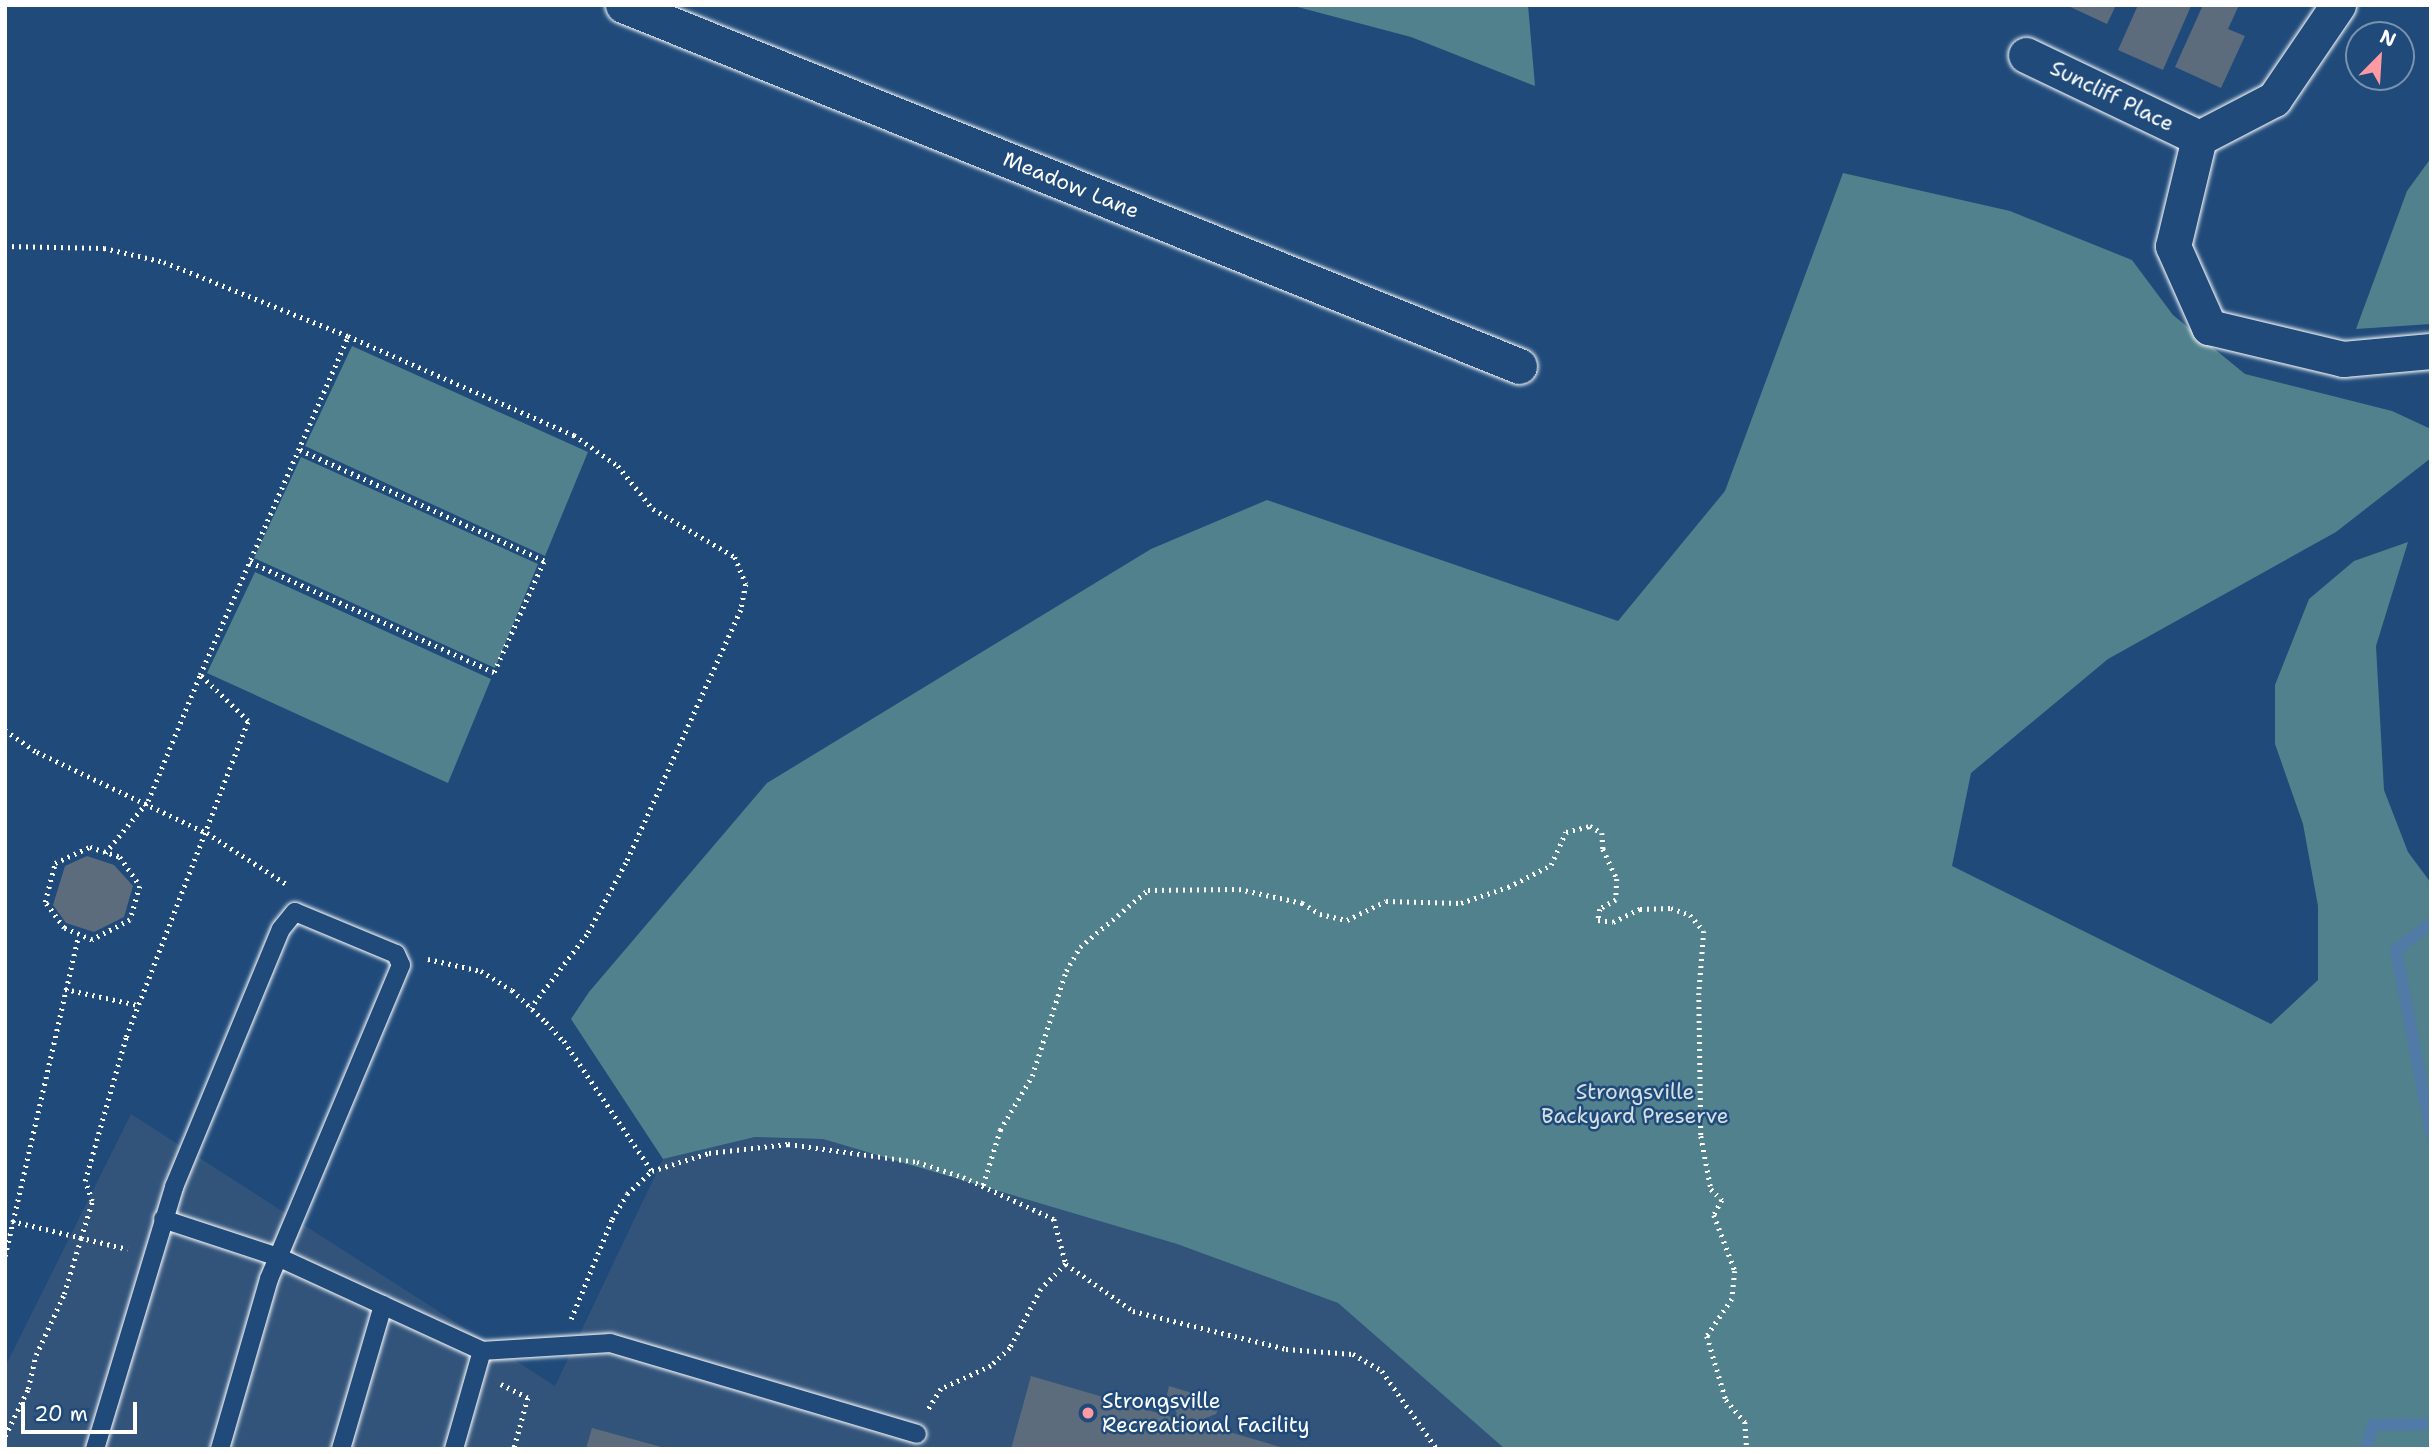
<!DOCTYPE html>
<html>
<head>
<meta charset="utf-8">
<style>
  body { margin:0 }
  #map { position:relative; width:2436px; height:1454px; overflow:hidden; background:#1f4a7a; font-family:"Shantell Sans",sans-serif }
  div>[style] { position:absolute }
  .built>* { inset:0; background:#32547b }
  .green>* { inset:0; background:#51818c }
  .stream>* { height:12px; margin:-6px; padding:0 6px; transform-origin:6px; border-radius:6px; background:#517ba6 }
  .building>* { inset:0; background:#5d6c7c }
  .path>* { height:4.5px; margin-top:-2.25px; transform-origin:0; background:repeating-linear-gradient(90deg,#fff 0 2px,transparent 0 7px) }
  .roads { filter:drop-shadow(0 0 2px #fff) drop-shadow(0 0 2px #fff) }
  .lane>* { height:18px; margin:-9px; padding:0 9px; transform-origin:9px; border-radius:9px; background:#1f4a7a }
  .street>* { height:35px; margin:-17.5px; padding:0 17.5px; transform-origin:17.5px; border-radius:17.5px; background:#1f4a7a }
  .dots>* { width:19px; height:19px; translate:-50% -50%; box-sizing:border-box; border:4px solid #1f4a7a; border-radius:50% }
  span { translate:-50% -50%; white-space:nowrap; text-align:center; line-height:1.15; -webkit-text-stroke:5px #1f4a7a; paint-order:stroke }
  .street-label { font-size:21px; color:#fff }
  .park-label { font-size:21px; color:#d4e0e2 }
  .poi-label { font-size:21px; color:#fff }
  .left { translate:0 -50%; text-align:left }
  .frame { position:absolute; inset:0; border:7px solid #fff; pointer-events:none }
  .north { position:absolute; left:2345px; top:21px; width:70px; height:70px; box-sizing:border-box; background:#1f4a7a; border:2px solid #7992af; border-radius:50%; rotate:24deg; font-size:19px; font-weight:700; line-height:28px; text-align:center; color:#fff }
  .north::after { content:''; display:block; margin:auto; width:24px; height:32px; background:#ff9aa2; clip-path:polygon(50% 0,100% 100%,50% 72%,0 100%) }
  .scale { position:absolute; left:21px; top:1402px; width:116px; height:32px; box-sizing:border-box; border:4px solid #fff; border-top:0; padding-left:9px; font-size:21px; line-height:24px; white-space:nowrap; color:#fff; -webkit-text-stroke:5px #1f4a7a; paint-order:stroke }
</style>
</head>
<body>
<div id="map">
  <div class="built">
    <div style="clip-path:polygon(131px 1114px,555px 1386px,663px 1159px,755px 1137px,823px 1139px,1177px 1244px,1338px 1303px,1505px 1449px,5px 1449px,5px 1367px)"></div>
  </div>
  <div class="green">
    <div style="clip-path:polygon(1290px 5px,1528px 5px,1535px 86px,1411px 37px)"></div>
    <div style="clip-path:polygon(2431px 158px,2431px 324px,2356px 329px,2407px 191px)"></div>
    <div style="clip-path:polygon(1843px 173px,2010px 211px,2132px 260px,2173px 315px,2245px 374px,2392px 411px,2431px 429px,2431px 458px,2336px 532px,2108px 659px,1971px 773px,1952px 866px,2271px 1024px,2318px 980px,2318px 906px,2303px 824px,2275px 744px,2275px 685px,2309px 599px,2354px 561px,2408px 542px,2376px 646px,2384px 790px,2408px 852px,2431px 883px,2431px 1449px,1505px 1449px,1338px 1303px,1177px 1244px,823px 1139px,755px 1137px,663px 1159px,571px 1019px,589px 992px,767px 783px,1151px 549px,1267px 500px,1618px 621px,1725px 491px)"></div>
    <div style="clip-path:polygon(352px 346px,588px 452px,545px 556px,305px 446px)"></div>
    <div style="clip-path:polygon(301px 457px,538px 564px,495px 668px,254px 558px)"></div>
    <div style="clip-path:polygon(255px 572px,491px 679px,448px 783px,207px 673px)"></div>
  </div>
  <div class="stream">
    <div style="left:2431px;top:923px;width:44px;rotate:142.4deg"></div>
    <div style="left:2396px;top:950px;width:186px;rotate:79.2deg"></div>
    <div style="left:2366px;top:1449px;width:25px;rotate:-74deg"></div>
    <div style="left:2373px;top:1425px;width:58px;rotate:-1deg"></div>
  </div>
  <div class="building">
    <div style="clip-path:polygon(2066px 5px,2116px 5px,2107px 24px)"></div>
    <div style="clip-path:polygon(2138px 5px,2191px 6px,2163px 70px,2118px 50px)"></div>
    <div style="clip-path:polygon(2203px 5px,2239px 5px,2228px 29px,2245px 36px,2221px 88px,2175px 67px)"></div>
    <div style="clip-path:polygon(87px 856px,114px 865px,133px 886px,124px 917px,94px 932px,66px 923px,53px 905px,65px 866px)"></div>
    <div style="clip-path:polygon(1031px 1376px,1175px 1418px,1177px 1413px,1166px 1399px,1169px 1386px,1221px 1402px,1216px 1414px,1195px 1422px,1287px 1449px,1011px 1449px)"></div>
    <div style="clip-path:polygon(592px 1428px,665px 1448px,665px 1449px,586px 1449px)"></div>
  </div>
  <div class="path">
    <div style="left:5px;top:246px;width:99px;rotate:1.2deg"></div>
    <div style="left:104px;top:248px;width:62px;rotate:13.1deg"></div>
    <div style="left:164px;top:262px;width:198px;rotate:21.9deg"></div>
    <div style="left:348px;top:336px;width:247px;rotate:23.7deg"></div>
    <div style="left:574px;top:435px;width:54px;rotate:35.2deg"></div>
    <div style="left:618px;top:466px;width:55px;rotate:50.9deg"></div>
    <div style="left:653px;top:509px;width:95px;rotate:30.3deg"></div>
    <div style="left:735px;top:557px;width:29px;rotate:68deg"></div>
    <div style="left:746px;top:584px;width:26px;rotate:101deg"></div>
    <div style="left:741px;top:610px;width:278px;rotate:114.4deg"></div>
    <div style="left:626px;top:863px;width:82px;rotate:118.4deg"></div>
    <div style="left:587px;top:935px;width:92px;rotate:127.5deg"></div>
    <div style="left:250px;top:562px;width:268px;rotate:24.3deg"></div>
    <div style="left:494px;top:672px;width:122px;rotate:-65.8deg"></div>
    <div style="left:544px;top:561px;width:269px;rotate:-155.6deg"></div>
    <div style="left:5px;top:730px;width:39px;rotate:35deg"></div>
    <div style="left:37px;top:752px;width:188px;rotate:25.5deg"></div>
    <div style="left:207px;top:833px;width:96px;rotate:32.7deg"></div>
    <div style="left:90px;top:847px;width:32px;rotate:18deg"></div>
    <div style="left:120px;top:857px;width:35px;rotate:55deg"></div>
    <div style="left:140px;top:886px;width:35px;rotate:106deg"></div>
    <div style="left:130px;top:920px;width:43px;rotate:152.2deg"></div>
    <div style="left:92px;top:940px;width:30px;rotate:-157deg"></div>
    <div style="left:64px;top:928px;width:32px;rotate:-126deg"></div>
    <div style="left:45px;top:902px;width:40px;rotate:-75.6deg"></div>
    <div style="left:55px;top:863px;width:38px;rotate:-25deg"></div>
    <div style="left:105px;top:853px;width:67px;rotate:-50.4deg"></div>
    <div style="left:148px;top:801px;width:136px;rotate:-67.6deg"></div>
    <div style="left:428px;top:959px;width:54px;rotate:12.8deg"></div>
    <div style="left:481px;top:971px;width:36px;rotate:32deg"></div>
    <div style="left:512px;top:990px;width:47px;rotate:43.3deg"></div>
    <div style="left:546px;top:1022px;width:26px;rotate:47deg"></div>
    <div style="left:564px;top:1041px;width:157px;rotate:55.9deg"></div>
    <div style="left:65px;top:989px;width:75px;rotate:12.4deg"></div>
    <div style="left:983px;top:1185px;width:58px;rotate:-72.8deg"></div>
    <div style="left:1000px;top:1130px;width:63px;rotate:-59.3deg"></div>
    <div style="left:1032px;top:1076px;width:110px;rotate:-72.1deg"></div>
    <div style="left:1066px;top:971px;width:28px;rotate:-60deg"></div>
    <div style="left:1080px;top:947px;width:89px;rotate:-40deg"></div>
    <div style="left:1148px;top:890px;width:91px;rotate:-0.6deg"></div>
    <div style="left:1239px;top:889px;width:65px;rotate:12.5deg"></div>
    <div style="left:1302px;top:903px;width:21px;rotate:31deg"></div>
    <div style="left:1320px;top:914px;width:28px;rotate:13deg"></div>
    <div style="left:1347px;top:920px;width:43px;rotate:-26deg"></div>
    <div style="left:1386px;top:901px;width:75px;rotate:1.5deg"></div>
    <div style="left:1461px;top:903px;width:50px;rotate:-18.8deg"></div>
    <div style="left:1508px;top:887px;width:48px;rotate:-27.1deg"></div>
    <div style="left:1551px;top:865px;width:36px;rotate:-66deg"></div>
    <div style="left:1566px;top:832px;width:25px;rotate:-14deg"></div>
    <div style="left:1590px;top:826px;width:14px;rotate:30deg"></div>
    <div style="left:1602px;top:833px;width:16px;rotate:86deg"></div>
    <div style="left:1603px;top:849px;width:33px;rotate:65deg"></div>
    <div style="left:1617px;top:879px;width:21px;rotate:93deg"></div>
    <div style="left:1616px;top:900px;width:18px;rotate:151deg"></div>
    <div style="left:1600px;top:909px;width:11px;rotate:100deg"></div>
    <div style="left:1598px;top:920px;width:15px;rotate:8deg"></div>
    <div style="left:1613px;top:922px;width:30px;rotate:-26deg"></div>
    <div style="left:1640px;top:909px;width:31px;rotate:-2deg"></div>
    <div style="left:1671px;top:908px;width:20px;rotate:20deg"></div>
    <div style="left:1690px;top:915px;width:21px;rotate:49deg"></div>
    <div style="left:1704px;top:931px;width:62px;rotate:94.6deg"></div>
    <div style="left:1699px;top:993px;width:143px;rotate:89.2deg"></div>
    <div style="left:1701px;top:1136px;width:54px;rotate:79.3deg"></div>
    <div style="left:1711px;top:1189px;width:16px;rotate:45deg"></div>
    <div style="left:1722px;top:1200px;width:17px;rotate:118deg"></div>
    <div style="left:1714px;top:1215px;width:60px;rotate:69.4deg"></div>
    <div style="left:1735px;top:1271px;width:28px;rotate:96deg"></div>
    <div style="left:1732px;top:1299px;width:45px;rotate:124deg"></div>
    <div style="left:1707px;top:1336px;width:67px;rotate:73.5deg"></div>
    <div style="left:1726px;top:1400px;width:29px;rotate:49deg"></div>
    <div style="left:1745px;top:1422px;width:27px;rotate:86deg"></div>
    <div style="left:12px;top:1221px;width:119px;rotate:13.6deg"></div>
    <div style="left:5px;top:1256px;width:328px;rotate:-77.1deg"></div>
    <div style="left:1066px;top:1264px;width:82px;rotate:35deg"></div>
    <div style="left:1133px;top:1311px;width:158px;rotate:13.9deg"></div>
    <div style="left:1286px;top:1349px;width:67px;rotate:4.3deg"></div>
    <div style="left:1353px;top:1354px;width:34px;rotate:30deg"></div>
    <div style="left:1382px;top:1371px;width:95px;rotate:54.8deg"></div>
    <div style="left:571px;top:1319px;width:108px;rotate:-67.7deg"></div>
    <div style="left:612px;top:1219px;width:29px;rotate:-59deg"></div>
    <div style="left:627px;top:1194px;width:34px;rotate:-43deg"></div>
    <div style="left:652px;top:1171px;width:60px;rotate:-17.5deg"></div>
    <div style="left:709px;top:1153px;width:80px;rotate:-6.5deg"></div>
    <div style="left:788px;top:1144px;width:130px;rotate:7.9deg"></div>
    <div style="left:917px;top:1162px;width:48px;rotate:18.1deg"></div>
    <div style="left:963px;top:1177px;width:100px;rotate:24.8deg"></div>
    <div style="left:1054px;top:1219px;width:47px;rotate:75.1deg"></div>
    <div style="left:1066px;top:1264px;width:35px;rotate:135deg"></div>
    <div style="left:1041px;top:1289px;width:67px;rotate:117.7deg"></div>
    <div style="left:1010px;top:1348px;width:26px;rotate:137deg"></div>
    <div style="left:991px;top:1366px;width:55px;rotate:155.3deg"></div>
    <div style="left:941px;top:1389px;width:25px;rotate:122deg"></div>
    <div style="left:501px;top:1384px;width:30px;rotate:27deg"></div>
    <div style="left:528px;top:1398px;width:53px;rotate:105.4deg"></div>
    <div style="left:5px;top:1436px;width:52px;rotate:-63.9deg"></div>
    <div style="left:28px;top:1389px;width:35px;rotate:-77deg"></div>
    <div style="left:36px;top:1355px;width:67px;rotate:-65.3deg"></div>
    <div style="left:64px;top:1294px;width:59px;rotate:-73.1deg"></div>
    <div style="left:81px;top:1238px;width:39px;rotate:-73deg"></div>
    <div style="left:92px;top:1201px;width:21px;rotate:-109deg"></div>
    <div style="left:85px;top:1181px;width:150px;rotate:-74.1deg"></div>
    <div style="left:126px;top:1037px;width:339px;rotate:-68.9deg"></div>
    <div style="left:248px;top:721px;width:66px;rotate:-136.2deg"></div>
    <div style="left:200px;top:675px;width:369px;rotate:-66.4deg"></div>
  </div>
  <div class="roads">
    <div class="lane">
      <div style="left:163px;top:1219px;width:121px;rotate:18.3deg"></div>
      <div style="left:278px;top:1257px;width:225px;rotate:24.7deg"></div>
      <div style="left:482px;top:1351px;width:128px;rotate:-3.6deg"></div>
      <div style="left:610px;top:1343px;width:320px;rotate:16.5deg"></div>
      <div style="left:95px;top:1449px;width:274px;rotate:-73.2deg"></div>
      <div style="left:174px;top:1187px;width:279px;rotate:-67.5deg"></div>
      <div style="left:281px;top:929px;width:22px;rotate:-51deg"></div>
      <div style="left:295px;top:912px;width:109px;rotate:22.6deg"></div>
      <div style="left:396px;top:954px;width:12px;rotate:66deg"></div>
      <div style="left:401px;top:965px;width:341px;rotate:112.8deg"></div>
      <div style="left:269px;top:1279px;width:177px;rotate:106.1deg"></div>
      <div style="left:341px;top:1449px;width:150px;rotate:-73.7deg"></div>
      <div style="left:454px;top:1449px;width:102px;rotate:-74.1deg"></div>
    </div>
    <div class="street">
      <div style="left:623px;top:5px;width:966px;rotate:21.94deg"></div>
      <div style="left:2338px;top:5px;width:114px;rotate:124.2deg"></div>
      <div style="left:2274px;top:99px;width:85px;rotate:152.5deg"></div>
      <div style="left:2199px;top:138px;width:111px;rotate:103.5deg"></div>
      <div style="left:2173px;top:246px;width:89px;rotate:66deg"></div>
      <div style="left:2209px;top:327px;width:138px;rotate:13.4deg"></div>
      <div style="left:2343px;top:359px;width:88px;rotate:-5.2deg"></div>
      <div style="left:2026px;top:55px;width:192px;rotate:25.6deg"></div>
    </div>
  </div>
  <div class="dots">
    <div style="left:1088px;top:1413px;background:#ff9aa2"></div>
  </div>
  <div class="street-label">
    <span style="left:2112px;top:96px;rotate:26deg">Suncliff Place</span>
    <span style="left:1071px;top:185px;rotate:22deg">Meadow Lane</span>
  </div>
  <div class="park-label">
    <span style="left:1635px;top:1104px">Strongsville<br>Backyard Preserve</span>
  </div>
  <div class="poi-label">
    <span class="left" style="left:1102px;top:1413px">Strongsville<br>Recreational Facility</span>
  </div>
  <div class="frame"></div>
  <div class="north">N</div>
  <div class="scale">20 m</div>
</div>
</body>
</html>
